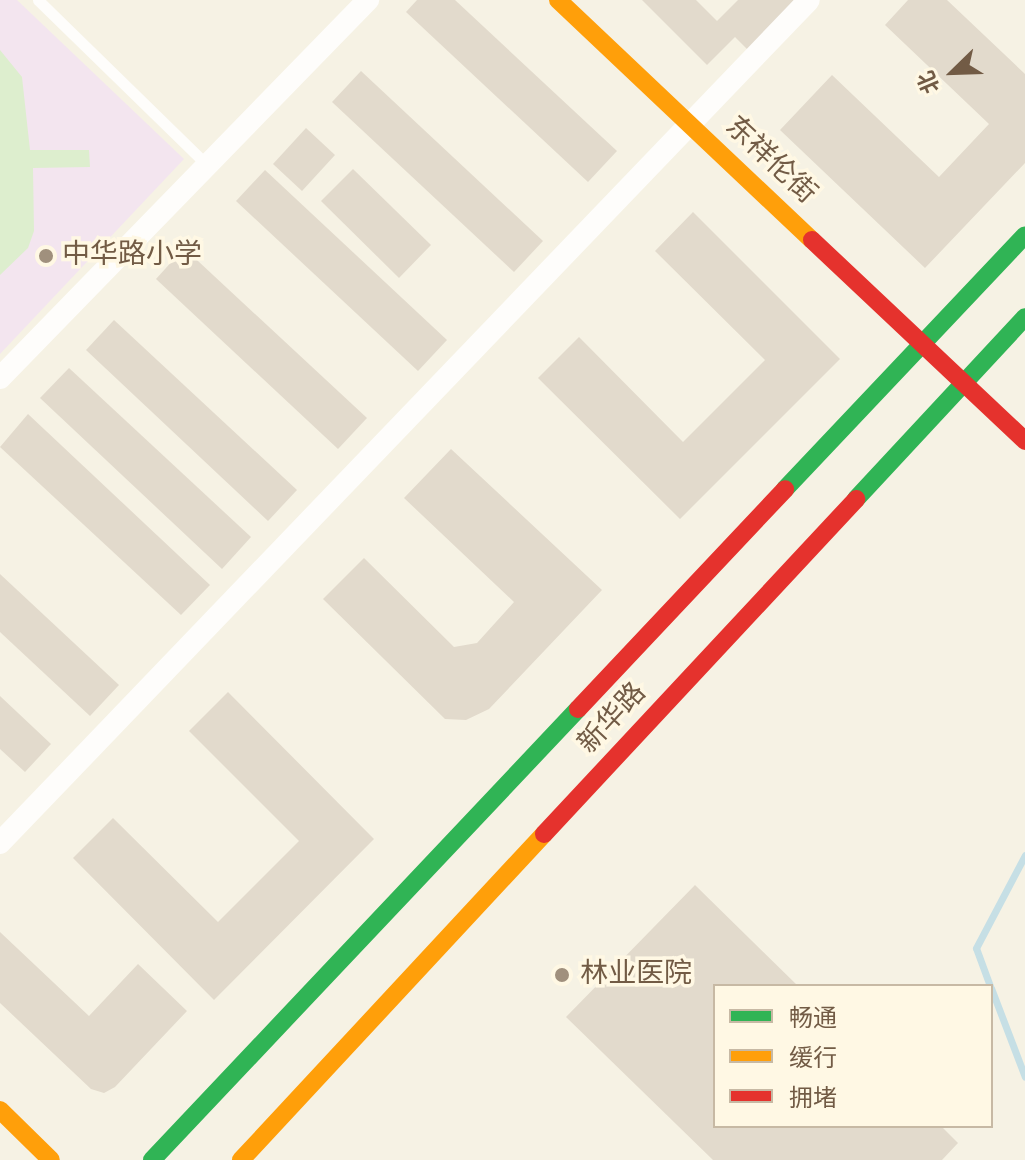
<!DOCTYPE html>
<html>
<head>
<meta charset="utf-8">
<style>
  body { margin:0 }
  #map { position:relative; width:1025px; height:1160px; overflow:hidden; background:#f6f2e4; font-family:Overpass,"Noto Sans SC",sans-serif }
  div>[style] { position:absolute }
  .education>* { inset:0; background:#f3e5ef }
  .green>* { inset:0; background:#ddeece }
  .stream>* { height:7px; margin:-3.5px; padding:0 3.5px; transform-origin:3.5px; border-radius:3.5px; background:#c6dfe5 }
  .building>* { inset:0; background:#e2dacc }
  .lane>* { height:11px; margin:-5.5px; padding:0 5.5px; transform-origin:5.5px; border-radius:5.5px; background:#fefdfb }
  .street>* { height:22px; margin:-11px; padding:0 11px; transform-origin:11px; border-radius:11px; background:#fefdfb }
  .fast>* { height:18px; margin:-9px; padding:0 9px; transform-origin:9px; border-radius:9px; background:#30b455 }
  .slow>* { height:18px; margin:-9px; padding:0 9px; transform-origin:9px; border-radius:9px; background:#ff9f0a }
  .jam>* { height:18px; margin:-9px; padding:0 9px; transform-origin:9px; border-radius:9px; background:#e5322d }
  .dots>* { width:22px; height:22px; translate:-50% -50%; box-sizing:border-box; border:4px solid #fff8e4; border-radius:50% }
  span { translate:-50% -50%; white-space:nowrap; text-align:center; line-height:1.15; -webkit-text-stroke:7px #fff8e4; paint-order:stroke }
  .street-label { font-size:28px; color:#725b45 }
  .poi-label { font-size:28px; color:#725b45 }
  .left { translate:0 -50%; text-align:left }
  .legend { position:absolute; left:713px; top:984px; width:280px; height:144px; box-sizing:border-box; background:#fff8e4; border:2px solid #c7b9a4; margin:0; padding:10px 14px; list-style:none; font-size:24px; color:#725b45 }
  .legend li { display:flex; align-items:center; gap:16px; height:40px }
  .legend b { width:40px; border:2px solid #c7b9a4 }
  .north { position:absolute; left:913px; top:32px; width:80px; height:80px; -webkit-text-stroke:6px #fff8e4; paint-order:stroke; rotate:247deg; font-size:22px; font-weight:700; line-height:32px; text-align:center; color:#725b45 }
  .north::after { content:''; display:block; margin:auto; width:28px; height:36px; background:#725b45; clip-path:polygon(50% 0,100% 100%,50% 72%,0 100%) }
</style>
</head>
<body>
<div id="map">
  <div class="education">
    <div style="clip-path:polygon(0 0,17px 0,184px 159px,0 354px)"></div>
  </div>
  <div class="green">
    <div style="clip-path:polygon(0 50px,22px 77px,30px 150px,89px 150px,90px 167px,33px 168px,34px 231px,28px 248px,0 275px)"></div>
  </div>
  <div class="stream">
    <div style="left:990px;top:986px;width:40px;rotate:-110.2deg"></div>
    <div style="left:976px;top:948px;width:105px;rotate:-62.2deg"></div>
    <div style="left:991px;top:988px;width:95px;rotate:69.1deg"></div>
  </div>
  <div class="building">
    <div style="clip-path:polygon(417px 0,455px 0,617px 151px,588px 182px,406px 12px)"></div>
    <div style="clip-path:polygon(642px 0,696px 0,717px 21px,738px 0,794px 0,749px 51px,735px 37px,707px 65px)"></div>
    <div style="clip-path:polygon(908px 0,947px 0,1025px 74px,1025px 163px,925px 268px,780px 130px,832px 75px,939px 177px,989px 124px,885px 25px)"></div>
    <div style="clip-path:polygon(361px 71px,543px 241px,514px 272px,332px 102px)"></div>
    <div style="clip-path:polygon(306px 128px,335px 155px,302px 191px,273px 164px)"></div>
    <div style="clip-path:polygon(353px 169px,431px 245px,399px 278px,321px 201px)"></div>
    <div style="clip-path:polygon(265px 170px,447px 340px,418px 371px,236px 201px)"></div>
    <div style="clip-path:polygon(693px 212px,840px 359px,680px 519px,538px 378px,579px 337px,683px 442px,765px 360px,655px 251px)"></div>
    <div style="clip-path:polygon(184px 248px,367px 418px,338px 449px,156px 279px)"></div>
    <div style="clip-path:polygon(114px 320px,297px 490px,268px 521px,86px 350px)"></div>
    <div style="clip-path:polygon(69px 368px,251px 537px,222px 569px,40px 398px)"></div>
    <div style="clip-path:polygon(28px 414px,210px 585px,181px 615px,0 447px)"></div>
    <div style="clip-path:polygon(451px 449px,602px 590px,489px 709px,466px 720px,445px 719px,323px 599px,364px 558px,454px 647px,477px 643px,514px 602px,404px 498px)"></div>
    <div style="clip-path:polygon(0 574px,119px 685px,90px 716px,0 632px)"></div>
    <div style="clip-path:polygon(228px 692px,374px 839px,214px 1000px,73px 858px,113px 818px,218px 922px,299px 841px,189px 731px)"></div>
    <div style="clip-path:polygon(0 696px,51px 744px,25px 772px,0 749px)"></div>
    <div style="clip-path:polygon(695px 885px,798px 986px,715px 986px,715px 1126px,941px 1126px,958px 1143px,942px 1160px,713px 1160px,566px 1017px)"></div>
    <div style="clip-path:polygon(0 932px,89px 1016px,138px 964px,187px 1011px,115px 1087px,104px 1093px,91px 1089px,0 1003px)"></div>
  </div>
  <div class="lane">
    <div style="left:38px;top:0;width:236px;rotate:44.3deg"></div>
  </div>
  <div class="street">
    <div style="left:0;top:378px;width:528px;rotate:-45.77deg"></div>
    <div style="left:0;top:843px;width:1168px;rotate:-46.18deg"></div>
  </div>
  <div class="fast">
    <div style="left:785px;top:489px;width:349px;rotate:-46.6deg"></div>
    <div style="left:856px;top:499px;width:248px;rotate:-47.1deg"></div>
    <div style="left:152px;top:1160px;width:620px;rotate:-46.63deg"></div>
  </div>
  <div class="slow">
    <div style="left:558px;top:0;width:349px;rotate:43.4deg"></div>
    <div style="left:0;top:1110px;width:71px;rotate:44.4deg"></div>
    <div style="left:241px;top:1160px;width:445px;rotate:-47.1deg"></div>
  </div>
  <div class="jam">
    <div style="left:812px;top:240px;width:293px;rotate:43.3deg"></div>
    <div style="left:578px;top:709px;width:302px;rotate:-46.7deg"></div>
    <div style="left:544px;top:834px;width:458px;rotate:-47deg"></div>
  </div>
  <div class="dots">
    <div style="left:46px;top:256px;background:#a0907d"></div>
    <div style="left:562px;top:975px;background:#a0907d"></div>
  </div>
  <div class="street-label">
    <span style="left:770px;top:161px;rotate:43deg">东祥伦街</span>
    <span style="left:613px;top:719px;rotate:-47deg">新华路</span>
  </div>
  <div class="poi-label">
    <span class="left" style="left:62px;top:256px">中华路小学</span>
    <span class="left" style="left:580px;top:975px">林业医院</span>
  </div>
  <ul class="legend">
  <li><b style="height:10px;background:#30b455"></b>畅通</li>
  <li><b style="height:10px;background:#ff9f0a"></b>缓行</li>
  <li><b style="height:10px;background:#e5322d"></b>拥堵</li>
  </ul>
  <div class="north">北</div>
</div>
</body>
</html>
